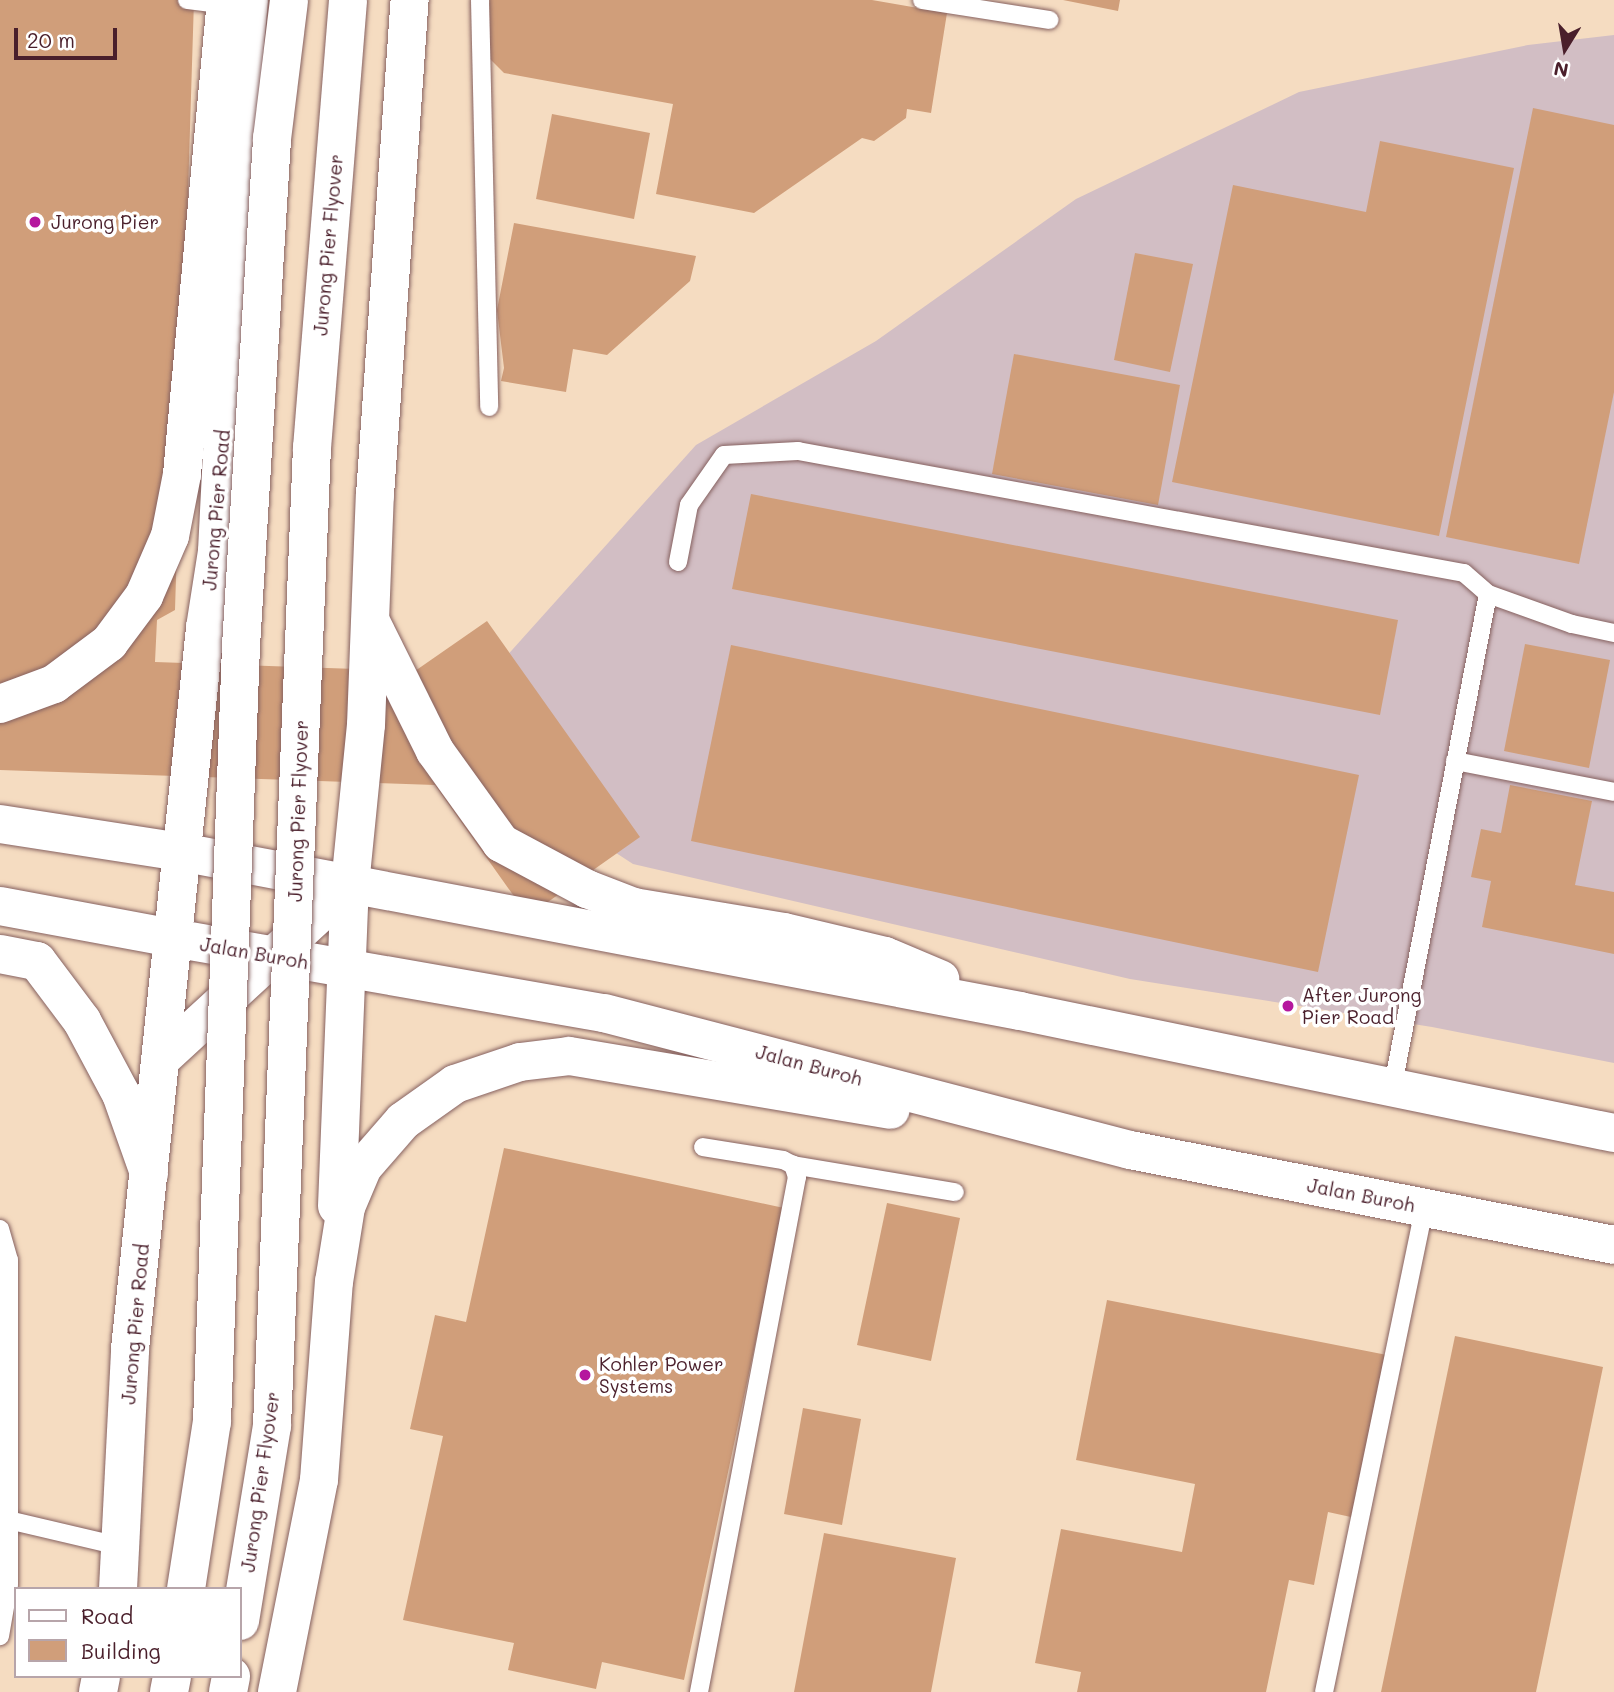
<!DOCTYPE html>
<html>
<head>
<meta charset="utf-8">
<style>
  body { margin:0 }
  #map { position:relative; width:1614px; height:1692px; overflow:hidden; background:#f5dcc1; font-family:Mali,sans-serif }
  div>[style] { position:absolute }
  .industrial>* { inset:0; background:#d2bec4 }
  .building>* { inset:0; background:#d09e7a }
  .roads { filter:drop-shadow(0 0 2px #866160) drop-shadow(0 0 2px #866160) }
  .lane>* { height:18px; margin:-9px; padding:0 9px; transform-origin:9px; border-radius:9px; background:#fff }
  .primary>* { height:38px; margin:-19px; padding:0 19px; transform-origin:19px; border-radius:19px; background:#fff }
  .highway>* { height:38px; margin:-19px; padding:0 19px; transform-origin:19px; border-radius:19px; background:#fff }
  .bridges { filter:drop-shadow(0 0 2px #866160) drop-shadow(0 0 2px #866160) }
  .primary-bridge>* { height:38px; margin:-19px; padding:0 19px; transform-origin:19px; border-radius:19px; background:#fff }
  .dots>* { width:19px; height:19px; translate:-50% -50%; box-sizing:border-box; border:4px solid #fff; border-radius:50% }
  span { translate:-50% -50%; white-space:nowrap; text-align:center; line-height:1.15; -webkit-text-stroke:7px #fff; paint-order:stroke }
  .poi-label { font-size:19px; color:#4a1f2b }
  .left { translate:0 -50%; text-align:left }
  .street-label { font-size:19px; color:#4a1f2b }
  .legend { position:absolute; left:14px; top:1587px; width:228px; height:91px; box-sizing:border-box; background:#fff; border:2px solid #b7a5aa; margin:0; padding:9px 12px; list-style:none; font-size:21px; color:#4a1f2b }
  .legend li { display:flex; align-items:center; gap:14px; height:35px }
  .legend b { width:35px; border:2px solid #b7a5aa }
  .north { position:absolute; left:1530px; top:14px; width:70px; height:70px; -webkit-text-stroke:5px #fff; paint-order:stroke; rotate:191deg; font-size:19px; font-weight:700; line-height:28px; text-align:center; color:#4a1f2b }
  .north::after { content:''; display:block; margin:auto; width:24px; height:32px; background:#4a1f2b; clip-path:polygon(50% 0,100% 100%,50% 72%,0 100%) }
  .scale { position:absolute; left:14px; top:28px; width:103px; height:32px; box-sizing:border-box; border:4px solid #4a1f2b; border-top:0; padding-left:9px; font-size:21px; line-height:24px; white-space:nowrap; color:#4a1f2b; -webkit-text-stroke:5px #fff; paint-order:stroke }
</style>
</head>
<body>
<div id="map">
  <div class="industrial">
    <div style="clip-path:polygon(1614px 35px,1614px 1063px,1432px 1027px,1130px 979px,633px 864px,541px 804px,477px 689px,696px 445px,876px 341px,1076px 199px,1299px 92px,1528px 45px)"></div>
  </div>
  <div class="building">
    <div style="clip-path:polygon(0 0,194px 0,175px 610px,157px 620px,155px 662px,415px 671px,487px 621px,640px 837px,528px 916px,435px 785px,0 770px)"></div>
    <div style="clip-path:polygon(490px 0,872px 0,947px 13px,931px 113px,907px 109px,906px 118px,874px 141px,862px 138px,754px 213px,656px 194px,673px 104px,504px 73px,481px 50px)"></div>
    <div style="clip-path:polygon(1063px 0,1120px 0,1118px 11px)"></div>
    <div style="clip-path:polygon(1533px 108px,1614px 125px,1614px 392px,1579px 564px,1446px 537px)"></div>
    <div style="clip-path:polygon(552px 114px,650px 133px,634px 219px,536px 199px)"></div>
    <div style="clip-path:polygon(1380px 141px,1514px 168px,1439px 536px,1172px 482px,1233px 185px,1366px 212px)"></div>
    <div style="clip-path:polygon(514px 223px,696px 256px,690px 281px,607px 355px,573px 349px,566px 392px,501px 381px,504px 368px,497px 310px)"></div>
    <div style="clip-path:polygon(1135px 253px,1193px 264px,1170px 372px,1114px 360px)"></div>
    <div style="clip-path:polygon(1014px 354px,1180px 385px,1158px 505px,992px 474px)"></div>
    <div style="clip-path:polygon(751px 494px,1398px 620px,1380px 715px,732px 589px)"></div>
    <div style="clip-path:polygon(1525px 644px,1610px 660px,1589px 768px,1504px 751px)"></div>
    <div style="clip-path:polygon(731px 645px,1359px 775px,1318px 972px,691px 841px)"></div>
    <div style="clip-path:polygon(1510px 785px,1592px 801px,1575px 885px,1614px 892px,1614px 954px,1482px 927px,1491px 881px,1471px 877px,1481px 829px,1501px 833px)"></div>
    <div style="clip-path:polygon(504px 1148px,784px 1208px,684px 1680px,602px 1662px,596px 1689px,508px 1670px,514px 1643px,403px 1620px,443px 1436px,410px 1429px,435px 1315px,466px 1322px)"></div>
    <div style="clip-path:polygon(887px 1203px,960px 1218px,931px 1361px,857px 1345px)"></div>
    <div style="clip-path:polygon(1107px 1300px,1392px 1356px,1360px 1519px,1328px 1512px,1314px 1585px,1289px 1580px,1266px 1692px,1077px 1692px,1081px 1672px,1035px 1663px,1061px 1529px,1182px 1552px,1195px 1484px,1076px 1460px)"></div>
    <div style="clip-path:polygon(1455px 1336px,1603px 1367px,1536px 1692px,1381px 1692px)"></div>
    <div style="clip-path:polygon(803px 1408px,861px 1419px,842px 1525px,784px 1514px)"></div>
    <div style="clip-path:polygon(824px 1533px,956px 1558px,931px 1692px,794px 1692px)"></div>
  </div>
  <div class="roads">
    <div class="lane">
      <div style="left:187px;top:0;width:38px;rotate:7deg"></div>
      <div style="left:480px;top:0;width:407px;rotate:88.7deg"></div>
      <div style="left:922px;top:0;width:129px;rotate:8.9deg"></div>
      <div style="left:678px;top:562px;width:58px;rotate:-79.1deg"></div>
      <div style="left:689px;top:505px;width:61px;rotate:-55deg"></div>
      <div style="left:724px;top:455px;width:74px;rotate:-3.1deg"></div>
      <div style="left:798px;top:451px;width:677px;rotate:10.38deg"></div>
      <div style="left:1464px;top:573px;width:32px;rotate:41deg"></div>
      <div style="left:1488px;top:594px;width:89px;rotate:19.7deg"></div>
      <div style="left:1572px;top:624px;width:43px;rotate:12.1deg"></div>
      <div style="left:1455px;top:761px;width:162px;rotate:11deg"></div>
      <div style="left:1393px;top:1085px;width:500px;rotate:-79.05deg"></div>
      <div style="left:793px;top:1165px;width:164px;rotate:9.5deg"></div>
      <div style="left:0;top:1229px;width:32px;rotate:74deg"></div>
      <div style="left:9px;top:1260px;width:324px;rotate:90deg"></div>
      <div style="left:9px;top:1584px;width:53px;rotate:99.8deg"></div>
      <div style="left:0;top:1518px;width:122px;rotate:13.2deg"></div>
      <div style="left:699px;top:1692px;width:524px;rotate:-79.23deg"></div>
      <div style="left:797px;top:1177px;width:13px;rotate:-108deg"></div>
      <div style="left:793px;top:1165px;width:11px;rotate:-153deg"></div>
      <div style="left:783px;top:1160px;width:81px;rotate:-170.8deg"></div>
      <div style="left:1324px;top:1692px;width:494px;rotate:-78.3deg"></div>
    </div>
    <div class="primary">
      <div style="left:371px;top:622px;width:144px;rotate:63.6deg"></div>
      <div style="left:435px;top:751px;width:113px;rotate:54.3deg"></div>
      <div style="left:501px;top:843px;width:98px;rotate:28.1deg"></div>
      <div style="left:587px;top:889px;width:50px;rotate:21deg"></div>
      <div style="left:634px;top:907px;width:152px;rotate:9.5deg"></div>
      <div style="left:784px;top:932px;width:104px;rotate:13.4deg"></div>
      <div style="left:885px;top:956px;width:60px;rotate:22.7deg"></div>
      <div style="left:181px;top:852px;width:854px;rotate:10.73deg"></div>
      <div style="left:1020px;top:1011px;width:606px;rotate:11.61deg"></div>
      <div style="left:173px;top:938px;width:437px;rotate:9.9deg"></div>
      <div style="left:604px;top:1013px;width:544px;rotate:14.6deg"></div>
      <div style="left:1130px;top:1150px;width:493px;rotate:11.1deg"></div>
      <div style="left:160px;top:1060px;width:258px;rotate:-42.6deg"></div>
      <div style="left:337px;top:1206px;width:321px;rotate:-87.7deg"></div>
      <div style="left:350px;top:885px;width:161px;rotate:-84.3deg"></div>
      <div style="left:366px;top:725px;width:230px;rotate:-87.8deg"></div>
      <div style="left:375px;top:495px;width:496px;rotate:-86deg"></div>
      <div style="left:118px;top:1589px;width:240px;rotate:-87.1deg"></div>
      <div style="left:130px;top:1349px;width:725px;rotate:-84.06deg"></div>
      <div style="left:205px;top:628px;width:78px;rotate:-81.1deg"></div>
      <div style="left:217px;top:551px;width:442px;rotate:-87.1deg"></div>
      <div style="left:239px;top:110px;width:110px;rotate:-84.8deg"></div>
      <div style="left:98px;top:1692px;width:16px;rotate:-79deg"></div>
      <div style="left:169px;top:1692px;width:16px;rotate:-79deg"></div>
      <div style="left:228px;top:1692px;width:16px;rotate:-79deg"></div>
      <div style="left:277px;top:1692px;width:216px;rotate:-78.8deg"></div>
      <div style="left:319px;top:1480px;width:199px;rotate:-85.7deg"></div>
      <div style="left:334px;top:1282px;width:76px;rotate:-80.9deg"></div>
      <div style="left:346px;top:1207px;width:43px;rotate:-67deg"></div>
      <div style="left:363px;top:1167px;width:61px;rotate:-49deg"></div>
      <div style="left:403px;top:1121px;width:64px;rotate:-35.4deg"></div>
      <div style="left:455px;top:1084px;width:69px;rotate:-18.7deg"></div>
      <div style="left:520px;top:1062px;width:49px;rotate:-7deg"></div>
      <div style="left:569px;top:1056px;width:326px;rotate:9.5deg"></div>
    </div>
    <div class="highway">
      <div style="left:0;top:704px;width:58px;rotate:-20.3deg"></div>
      <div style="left:54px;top:684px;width:69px;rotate:-36.7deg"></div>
      <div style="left:109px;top:643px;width:59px;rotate:-53.3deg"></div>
      <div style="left:144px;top:596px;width:65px;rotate:-66.6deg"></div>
      <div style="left:170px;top:536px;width:63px;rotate:-79deg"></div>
      <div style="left:182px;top:474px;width:476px;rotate:-84.7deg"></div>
      <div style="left:0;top:824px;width:183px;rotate:8.8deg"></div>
      <div style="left:0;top:906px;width:176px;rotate:10.5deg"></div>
      <div style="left:0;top:954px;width:38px;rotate:11deg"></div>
      <div style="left:37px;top:961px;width:75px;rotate:53.1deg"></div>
      <div style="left:82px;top:1021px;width:83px;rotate:61.9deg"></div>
      <div style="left:121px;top:1094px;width:84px;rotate:70.5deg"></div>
    </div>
  </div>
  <div class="bridges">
    <div class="primary-bridge">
      <div style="left:186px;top:1589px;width:169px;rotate:-81.2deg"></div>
      <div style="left:212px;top:1422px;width:777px;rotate:-87.86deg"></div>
      <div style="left:241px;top:646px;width:508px;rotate:-86.5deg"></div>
      <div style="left:272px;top:139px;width:140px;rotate:-83deg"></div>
      <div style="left:240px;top:1621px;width:198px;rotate:-80.7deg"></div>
      <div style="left:272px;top:1426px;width:979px;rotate:-87.66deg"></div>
      <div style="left:312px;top:448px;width:449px;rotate:-85.4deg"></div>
    </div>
  </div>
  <div class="dots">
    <div style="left:35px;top:222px;background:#b5179e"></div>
    <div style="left:1288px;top:1006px;background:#b5179e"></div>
    <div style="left:585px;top:1375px;background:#b5179e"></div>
  </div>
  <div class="poi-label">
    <span class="left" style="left:51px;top:222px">Jurong Pier</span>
    <span class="left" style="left:1302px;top:1006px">After Jurong<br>Pier Road</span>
    <span class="left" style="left:599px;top:1375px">Kohler Power<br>Systems</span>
  </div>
  <div class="street-label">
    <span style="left:328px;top:245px;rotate:-85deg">Jurong Pier Flyover</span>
    <span style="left:216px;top:510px;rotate:-85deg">Jurong Pier Road</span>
    <span style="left:298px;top:811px;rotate:-88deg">Jurong Pier Flyover</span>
    <span style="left:254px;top:953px;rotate:10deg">Jalan Buroh</span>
    <span style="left:809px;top:1065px;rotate:15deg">Jalan Buroh</span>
    <span style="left:1361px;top:1195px;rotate:11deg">Jalan Buroh</span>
    <span style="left:135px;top:1324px;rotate:-85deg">Jurong Pier Road</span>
    <span style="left:260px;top:1482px;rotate:-82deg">Jurong Pier Flyover</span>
  </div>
  <ul class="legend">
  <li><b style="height:9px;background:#fff"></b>Road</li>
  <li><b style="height:19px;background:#d09e7a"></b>Building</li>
  </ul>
  <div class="north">N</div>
  <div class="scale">20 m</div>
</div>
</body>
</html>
